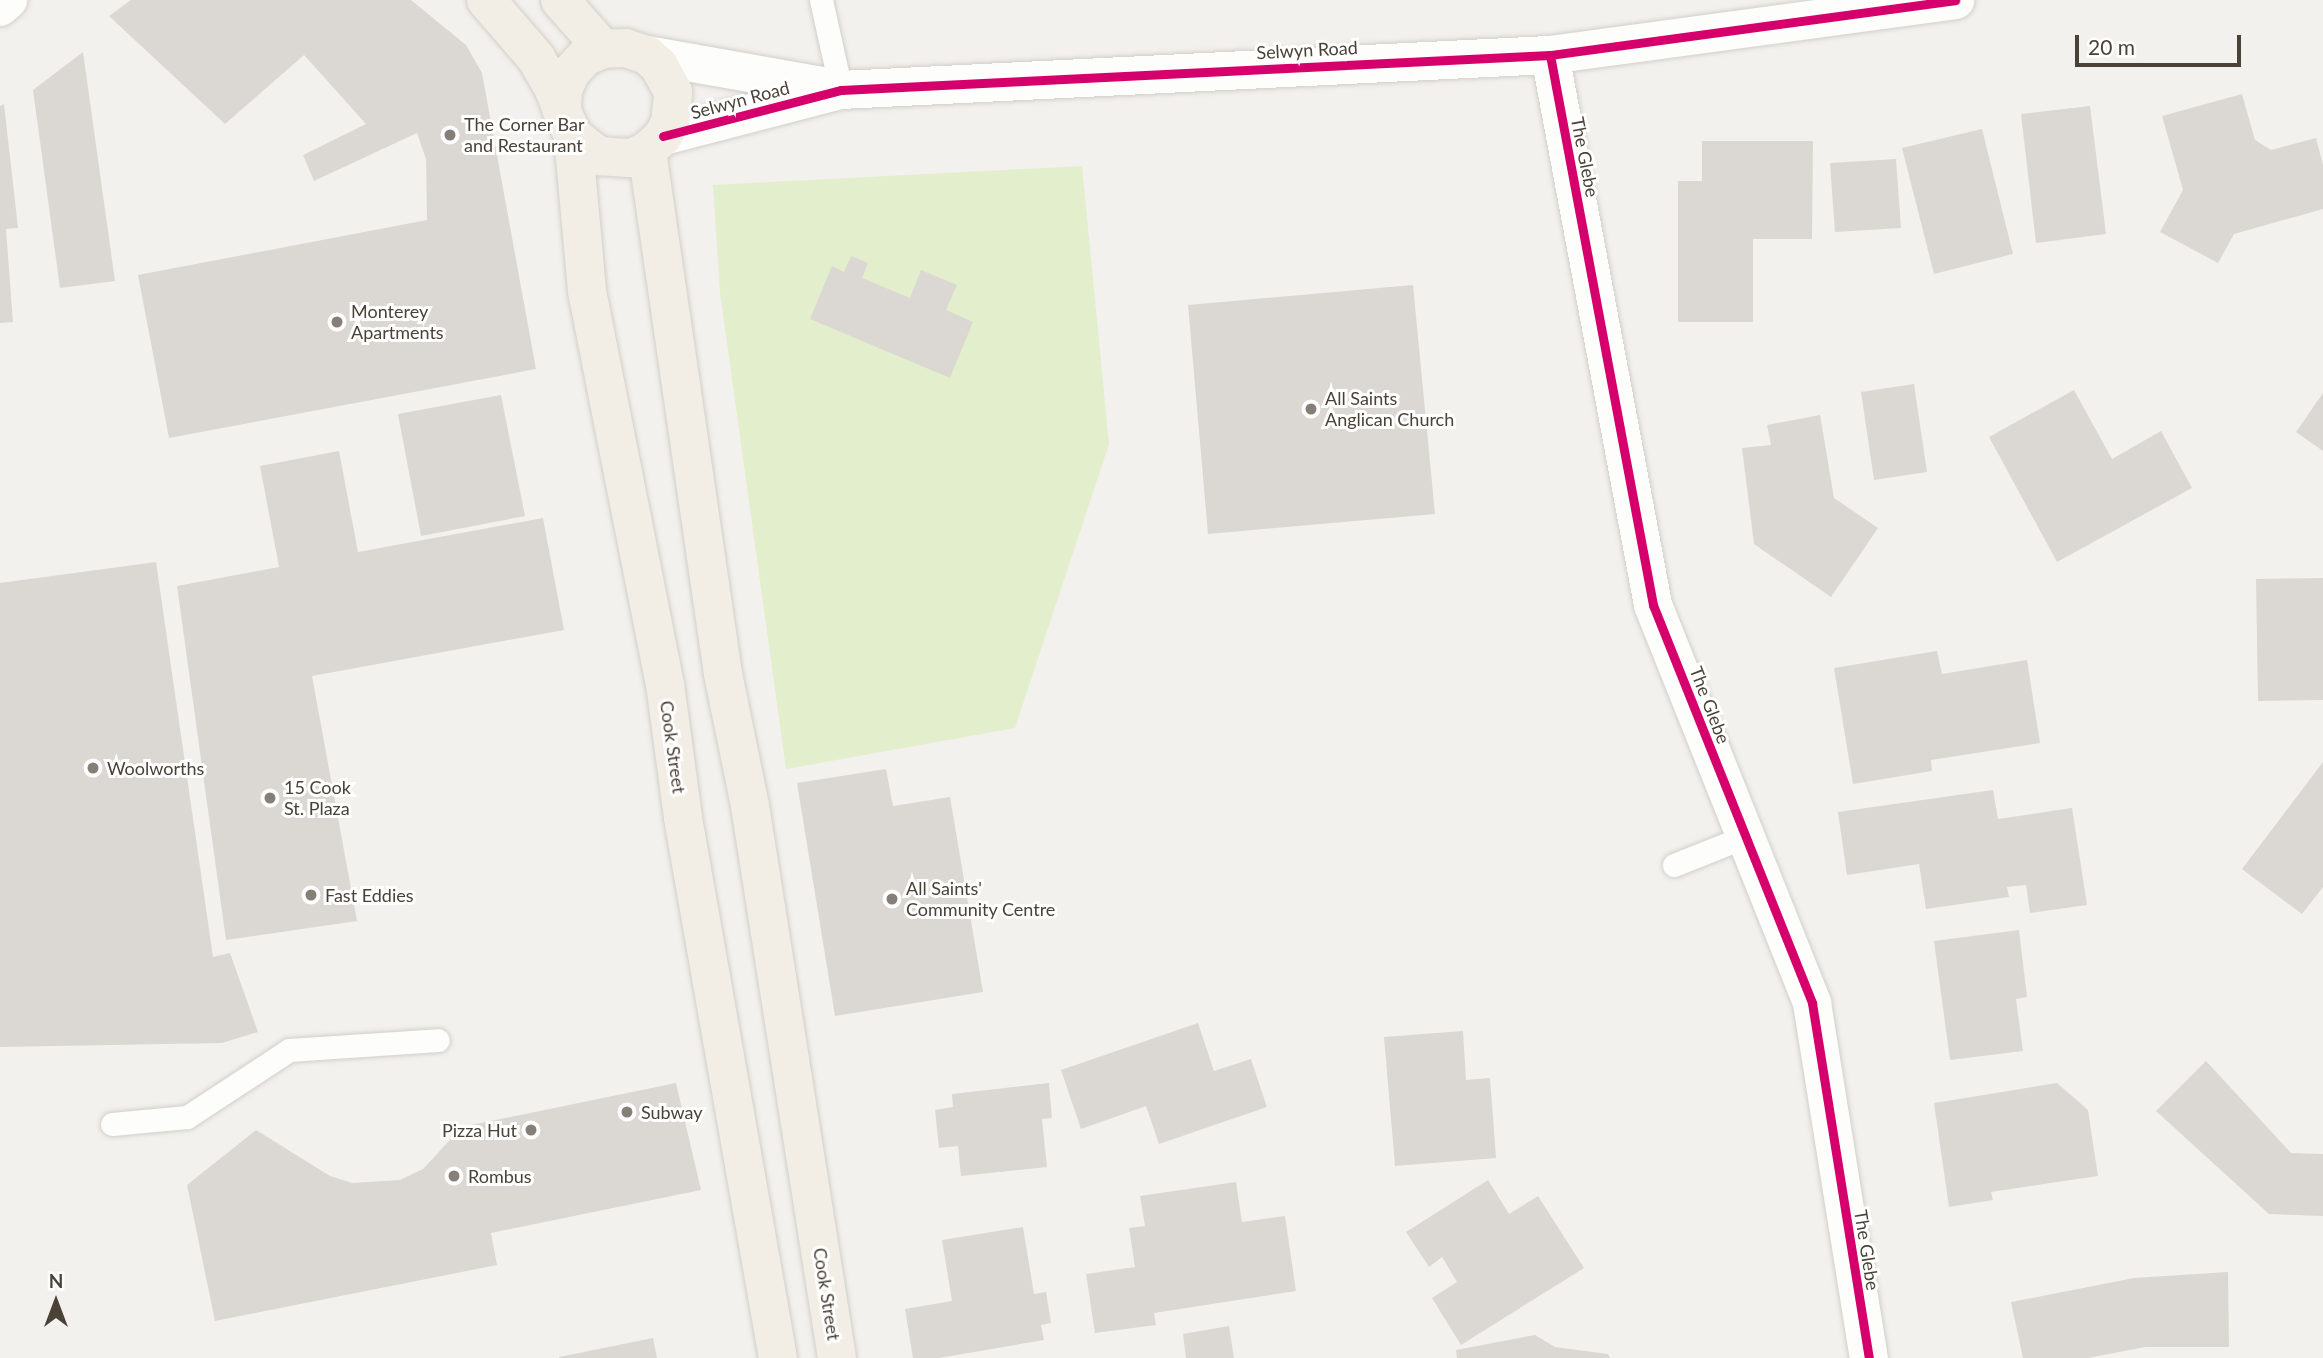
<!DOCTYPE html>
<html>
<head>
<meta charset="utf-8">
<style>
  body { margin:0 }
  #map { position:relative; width:2323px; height:1358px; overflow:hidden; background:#f3f1ed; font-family:Lato,sans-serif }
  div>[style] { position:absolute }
  .green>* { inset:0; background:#e2eecc }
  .building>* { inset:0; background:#dbd8d3 }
  .roads { filter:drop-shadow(0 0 2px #d1cfca) drop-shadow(0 0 2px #d1cfca) }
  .service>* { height:23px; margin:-11.5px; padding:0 11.5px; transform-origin:11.5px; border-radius:11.5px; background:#fdfdfc }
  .minor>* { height:38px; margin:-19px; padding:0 19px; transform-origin:19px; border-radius:19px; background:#fdfdfc }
  .tertiary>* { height:38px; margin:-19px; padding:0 19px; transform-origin:19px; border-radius:19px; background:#fdfdfc }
  .primary>* { height:38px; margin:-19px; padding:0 19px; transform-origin:19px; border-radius:19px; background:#f2eee5 }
  .cycleway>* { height:9px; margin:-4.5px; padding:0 4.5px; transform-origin:4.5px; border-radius:4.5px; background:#d6006c }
  .dots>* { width:19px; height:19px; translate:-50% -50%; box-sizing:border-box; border:4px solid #fff; border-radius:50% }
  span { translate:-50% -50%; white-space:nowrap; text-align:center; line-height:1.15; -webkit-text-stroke:6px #fff; paint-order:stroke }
  .street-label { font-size:18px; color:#4b4237 }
  .poi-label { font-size:18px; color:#4b4237 }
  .left { translate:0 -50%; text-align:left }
  .right { translate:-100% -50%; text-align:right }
  .north { position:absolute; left:21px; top:1267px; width:70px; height:70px; -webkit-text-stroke:5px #fff; paint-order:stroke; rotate:0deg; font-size:19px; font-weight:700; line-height:28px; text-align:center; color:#4b4237 }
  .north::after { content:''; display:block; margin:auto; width:24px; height:32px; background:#4b4237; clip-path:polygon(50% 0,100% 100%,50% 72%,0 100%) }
  .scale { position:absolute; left:2075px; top:35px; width:166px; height:32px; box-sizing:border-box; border:4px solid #4b4237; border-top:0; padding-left:9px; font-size:21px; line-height:24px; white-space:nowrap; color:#4b4237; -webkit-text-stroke:5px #fff; paint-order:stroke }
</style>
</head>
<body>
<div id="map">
  <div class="green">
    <div style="clip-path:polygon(1082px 166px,1109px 444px,1015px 728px,786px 769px,720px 292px,713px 185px)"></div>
  </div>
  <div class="building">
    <div style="clip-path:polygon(131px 0,411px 0,466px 45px,482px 73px,536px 369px,169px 438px,138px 275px,427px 220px,426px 159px,417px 133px,314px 181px,303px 155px,366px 124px,304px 55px,225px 124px,109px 16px)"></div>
    <div style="clip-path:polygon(83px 52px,115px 281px,60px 288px,33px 90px)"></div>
    <div style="clip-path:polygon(2242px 94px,2255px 140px,2271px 150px,2316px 138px,2323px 165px,2323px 209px,2234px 234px,2218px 263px,2160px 232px,2183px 190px,2162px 116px)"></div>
    <div style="clip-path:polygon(4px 104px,18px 228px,6px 229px,13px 322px,0 323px,0 106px)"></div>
    <div style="clip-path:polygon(2090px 106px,2106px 234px,2036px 243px,2021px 114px)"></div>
    <div style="clip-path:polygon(1982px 129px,2013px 254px,1934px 274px,1902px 148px)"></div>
    <div style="clip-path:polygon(1702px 141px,1813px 141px,1812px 239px,1753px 239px,1753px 322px,1678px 322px,1678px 181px,1702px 181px)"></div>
    <div style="clip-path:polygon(1896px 159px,1901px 228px,1835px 232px,1830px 163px)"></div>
    <div style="clip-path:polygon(851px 256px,868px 263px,862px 278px,910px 298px,921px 270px,957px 285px,946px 310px,973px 322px,950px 378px,810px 319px,832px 266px,844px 272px)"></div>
    <div style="clip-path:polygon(1413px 285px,1435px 514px,1208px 534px,1188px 305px)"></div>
    <div style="clip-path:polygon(1914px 384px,1927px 472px,1874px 480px,1861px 392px)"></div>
    <div style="clip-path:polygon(2074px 390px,2112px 459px,2161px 431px,2192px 488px,2057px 562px,1989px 437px)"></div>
    <div style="clip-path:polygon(2323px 393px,2323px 451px,2296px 432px)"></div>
    <div style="clip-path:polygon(501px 395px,525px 516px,421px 536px,398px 414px)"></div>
    <div style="clip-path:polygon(1820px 415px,1834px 498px,1878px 528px,1831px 597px,1754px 544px,1742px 448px,1771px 445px,1767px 425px)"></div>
    <div style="clip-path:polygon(339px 451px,358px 552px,543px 518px,564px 630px,312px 676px,357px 921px,226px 940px,177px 586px,279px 567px,260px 466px)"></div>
    <div style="clip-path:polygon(156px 562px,213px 957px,230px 953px,258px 1032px,222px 1043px,0 1047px,0 583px)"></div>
    <div style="clip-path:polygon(2323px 578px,2323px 700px,2258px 701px,2256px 579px)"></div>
    <div style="clip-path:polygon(1937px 651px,1942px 674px,2027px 660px,2040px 743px,1931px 760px,1932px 771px,1853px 784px,1834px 668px)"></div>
    <div style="clip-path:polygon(2323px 762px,2323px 887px,2302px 914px,2242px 869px)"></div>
    <div style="clip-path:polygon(886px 769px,893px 806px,950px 797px,983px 992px,835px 1016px,797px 783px)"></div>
    <div style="clip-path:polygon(1993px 790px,1998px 819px,2072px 808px,2087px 905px,2030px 913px,2026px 885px,2007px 887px,2009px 897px,1926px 909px,1919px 864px,1847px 875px,1838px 812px)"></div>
    <div style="clip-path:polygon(2019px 930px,2027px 997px,2016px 999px,2023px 1051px,1950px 1060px,1934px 941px)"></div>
    <div style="clip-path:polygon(1198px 1023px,1214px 1071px,1251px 1059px,1267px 1107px,1159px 1144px,1146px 1106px,1081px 1129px,1061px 1070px)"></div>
    <div style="clip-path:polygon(1463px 1031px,1466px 1080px,1490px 1078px,1496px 1158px,1395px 1166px,1384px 1037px)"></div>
    <div style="clip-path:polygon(2206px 1061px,2291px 1153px,2323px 1154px,2323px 1216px,2269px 1214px,2156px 1111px)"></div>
    <div style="clip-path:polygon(676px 1083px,701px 1190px,491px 1233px,497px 1265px,215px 1321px,187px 1185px,256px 1130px,330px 1176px,352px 1183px,400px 1180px,423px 1169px,460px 1129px,471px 1125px)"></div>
    <div style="clip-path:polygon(1049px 1083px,1052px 1118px,1042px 1119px,1047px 1167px,961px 1176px,958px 1146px,939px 1148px,935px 1110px,953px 1107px,952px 1094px)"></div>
    <div style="clip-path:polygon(2057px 1083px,2088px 1110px,2098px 1176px,1991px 1192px,1993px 1200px,1949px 1207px,1934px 1103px)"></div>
    <div style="clip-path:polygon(1488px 1180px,1509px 1214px,1538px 1196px,1584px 1268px,1461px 1345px,1432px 1298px,1457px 1282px,1442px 1257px,1429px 1267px,1406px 1232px)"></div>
    <div style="clip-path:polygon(1236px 1182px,1242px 1222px,1285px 1216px,1296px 1291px,1154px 1313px,1156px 1325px,1095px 1333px,1086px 1274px,1135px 1267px,1129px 1228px,1145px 1226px,1140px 1196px)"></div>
    <div style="clip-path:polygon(1023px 1227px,1034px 1294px,1046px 1292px,1051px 1323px,1041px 1325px,1044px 1340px,939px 1358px,913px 1358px,905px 1309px,952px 1301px,942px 1240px)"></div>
    <div style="clip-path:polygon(2228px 1272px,2229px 1347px,2145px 1347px,2088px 1358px,2023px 1358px,2011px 1302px,2134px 1278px)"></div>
    <div style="clip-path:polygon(1229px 1326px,1234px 1358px,1186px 1358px,1183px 1334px)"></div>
    <div style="clip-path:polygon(1535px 1335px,1555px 1347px,1608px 1354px,1610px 1358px,1457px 1358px,1456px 1350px)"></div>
    <div style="clip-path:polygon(653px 1338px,657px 1358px,559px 1358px,559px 1357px)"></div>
  </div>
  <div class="roads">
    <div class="service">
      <div style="left:821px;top:0;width:92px;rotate:77.5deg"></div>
      <div style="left:1674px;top:865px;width:75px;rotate:-21.8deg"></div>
      <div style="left:112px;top:1124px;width:75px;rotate:-5.3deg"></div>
      <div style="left:187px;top:1117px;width:122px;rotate:-33.3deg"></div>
      <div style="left:289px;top:1050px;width:149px;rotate:-3.8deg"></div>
    </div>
    <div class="minor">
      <div style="left:1550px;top:55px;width:560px;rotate:79.39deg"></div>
      <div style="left:1653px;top:605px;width:429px;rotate:68.2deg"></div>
      <div style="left:1812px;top:1003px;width:360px;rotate:80.9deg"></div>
    </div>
    <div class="tertiary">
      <div style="left:0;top:7px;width:11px;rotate:-41deg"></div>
      <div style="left:647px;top:55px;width:185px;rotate:10deg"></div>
      <div style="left:663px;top:136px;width:184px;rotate:-14.5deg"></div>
      <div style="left:841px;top:90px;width:710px;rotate:-2.83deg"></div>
      <div style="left:1550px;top:55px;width:409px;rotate:-7.7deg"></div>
    </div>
    <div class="primary">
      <div style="left:486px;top:0;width:77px;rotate:49.2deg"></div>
      <div style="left:536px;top:58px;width:34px;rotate:60deg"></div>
      <div style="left:553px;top:87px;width:26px;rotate:69deg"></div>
      <div style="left:562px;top:111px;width:27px;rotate:66deg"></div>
      <div style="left:573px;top:136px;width:33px;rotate:38deg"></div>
      <div style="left:599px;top:156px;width:32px;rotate:4deg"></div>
      <div style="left:631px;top:158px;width:17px;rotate:-24deg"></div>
      <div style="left:647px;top:151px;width:22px;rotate:-43deg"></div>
      <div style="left:663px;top:136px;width:15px;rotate:-62deg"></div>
      <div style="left:670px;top:123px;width:31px;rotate:-84deg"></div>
      <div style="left:673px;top:92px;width:30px;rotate:-118deg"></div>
      <div style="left:659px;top:66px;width:16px;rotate:-137deg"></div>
      <div style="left:647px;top:55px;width:22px;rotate:-162deg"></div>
      <div style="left:626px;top:48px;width:23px;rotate:178deg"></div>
      <div style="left:603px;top:49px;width:20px;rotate:156deg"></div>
      <div style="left:585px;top:57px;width:21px;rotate:133deg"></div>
      <div style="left:571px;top:72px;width:20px;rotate:114deg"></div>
      <div style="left:563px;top:90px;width:21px;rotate:93deg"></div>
      <div style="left:560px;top:0;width:65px;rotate:48.7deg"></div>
      <div style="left:573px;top:136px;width:156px;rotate:84.8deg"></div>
      <div style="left:587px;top:291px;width:401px;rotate:78.8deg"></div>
      <div style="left:665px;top:684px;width:135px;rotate:82.3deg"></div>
      <div style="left:683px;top:818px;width:548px;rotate:80.02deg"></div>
      <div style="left:647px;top:151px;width:528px;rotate:81.73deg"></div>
      <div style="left:723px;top:674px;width:135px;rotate:78.4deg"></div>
      <div style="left:750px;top:806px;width:559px;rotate:81.04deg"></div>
    </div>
  </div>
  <div class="cycleway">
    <div style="left:1550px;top:55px;width:560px;rotate:79.39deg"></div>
    <div style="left:1653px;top:605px;width:429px;rotate:68.2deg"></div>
    <div style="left:1812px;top:1003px;width:360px;rotate:80.9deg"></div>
    <div style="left:663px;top:136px;width:184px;rotate:-14.5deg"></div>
    <div style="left:841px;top:90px;width:710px;rotate:-2.83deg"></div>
    <div style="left:1550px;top:55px;width:409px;rotate:-7.7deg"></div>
  </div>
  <div class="dots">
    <div style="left:450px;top:135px;background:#867f77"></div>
    <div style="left:337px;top:322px;background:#867f77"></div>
    <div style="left:1311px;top:409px;background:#867f77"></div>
    <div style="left:93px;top:768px;background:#867f77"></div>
    <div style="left:270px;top:798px;background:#867f77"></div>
    <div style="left:311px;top:895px;background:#867f77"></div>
    <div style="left:892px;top:899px;background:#867f77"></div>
    <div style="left:627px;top:1112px;background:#867f77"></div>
    <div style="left:531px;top:1130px;background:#867f77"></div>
    <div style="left:454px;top:1176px;background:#867f77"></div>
  </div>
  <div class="street-label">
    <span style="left:1307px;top:50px;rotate:-3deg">Selwyn Road</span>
    <span style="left:740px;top:100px;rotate:-15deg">Selwyn Road</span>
    <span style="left:1585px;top:157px;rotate:79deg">The Glebe</span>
    <span style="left:1710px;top:705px;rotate:69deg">The Glebe</span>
    <span style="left:673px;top:747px;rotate:82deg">Cook Street</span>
    <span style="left:1867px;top:1250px;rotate:81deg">The Glebe</span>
    <span style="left:827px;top:1294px;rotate:81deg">Cook Street</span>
  </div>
  <div class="poi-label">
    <span class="left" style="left:464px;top:135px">The Corner Bar<br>and Restaurant</span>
    <span class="left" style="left:351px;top:322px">Monterey<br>Apartments</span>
    <span class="left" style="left:1325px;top:409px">All Saints<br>Anglican Church</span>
    <span class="left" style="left:107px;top:768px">Woolworths</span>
    <span class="left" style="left:284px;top:798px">15 Cook<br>St. Plaza</span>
    <span class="left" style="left:906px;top:899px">All Saints'<br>Community Centre</span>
    <span class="left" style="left:325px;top:895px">Fast Eddies</span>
    <span class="left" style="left:641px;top:1112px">Subway</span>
    <span class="right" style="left:517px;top:1130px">Pizza Hut</span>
    <span class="left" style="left:468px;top:1176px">Rombus</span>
  </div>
  <div class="north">N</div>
  <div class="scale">20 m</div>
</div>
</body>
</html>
